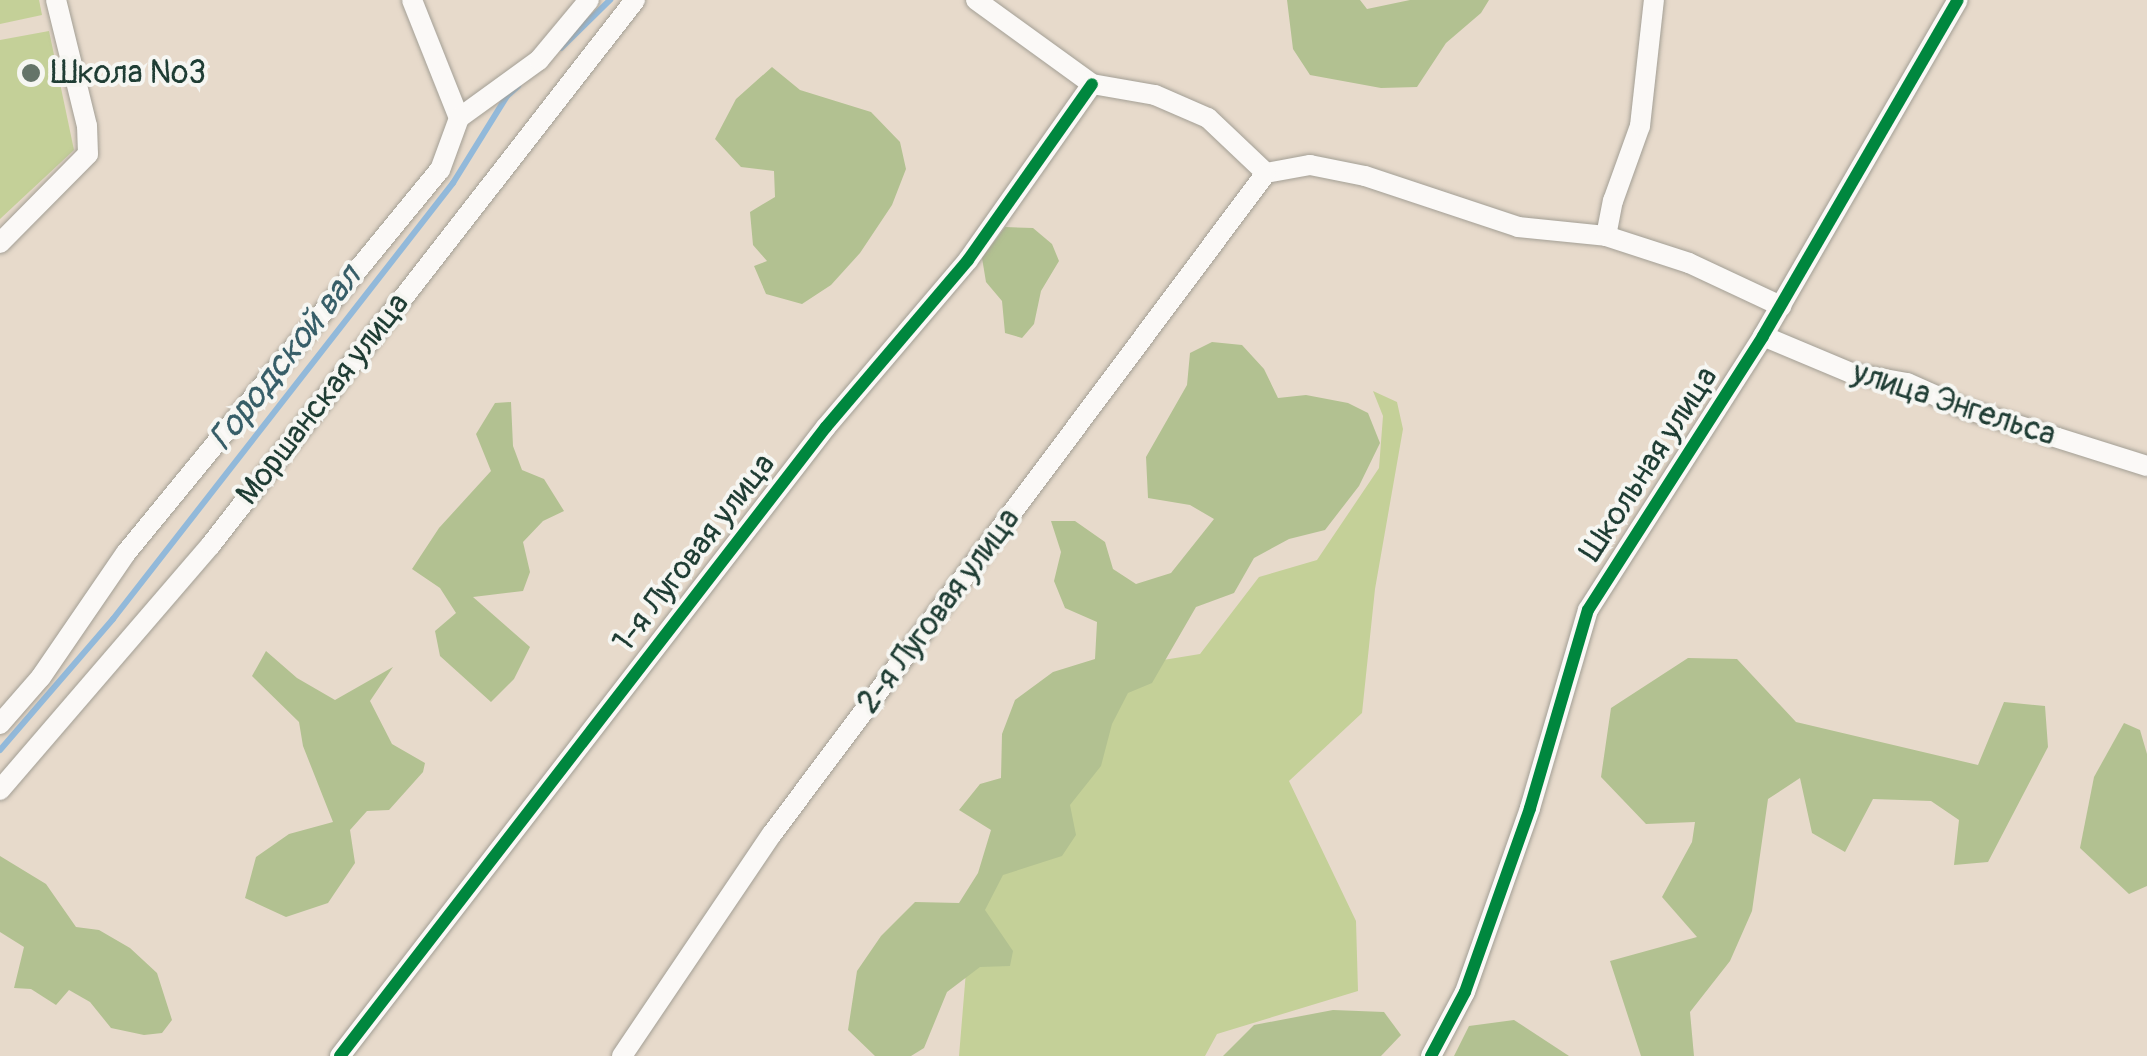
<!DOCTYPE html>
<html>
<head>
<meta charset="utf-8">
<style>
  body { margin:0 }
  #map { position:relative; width:2147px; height:1056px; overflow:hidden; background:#e7dacb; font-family:Pangolin,sans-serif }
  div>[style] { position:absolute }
  .green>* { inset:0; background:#c4d098 }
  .forest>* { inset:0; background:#b2c191 }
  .stream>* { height:6px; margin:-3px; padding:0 3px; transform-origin:3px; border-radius:3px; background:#92b9da }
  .roads { filter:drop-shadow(0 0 2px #a39f95) drop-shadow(0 0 2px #a39f95) }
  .minor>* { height:20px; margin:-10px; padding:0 10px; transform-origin:10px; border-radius:10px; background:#fbf9f7 }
  .cycleway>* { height:12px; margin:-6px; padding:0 6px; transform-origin:6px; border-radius:6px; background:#00873e }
  .dots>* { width:28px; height:28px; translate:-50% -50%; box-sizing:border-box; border:5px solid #f6f6f2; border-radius:50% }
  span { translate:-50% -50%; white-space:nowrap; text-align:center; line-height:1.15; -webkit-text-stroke:8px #f6f6f2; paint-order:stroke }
  .poi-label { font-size:32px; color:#1f3d34 }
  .left { translate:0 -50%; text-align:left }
  .street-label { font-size:32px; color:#1f3d34 }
  .water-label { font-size:35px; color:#375e68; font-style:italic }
</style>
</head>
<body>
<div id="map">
  <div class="green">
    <div style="clip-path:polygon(0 0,39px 0,42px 15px,0 24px)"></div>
    <div style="clip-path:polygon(49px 31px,74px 150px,0 219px,0 40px)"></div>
    <div style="clip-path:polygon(1373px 391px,1397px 402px,1403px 429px,1375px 589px,1362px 713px,1289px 781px,1356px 921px,1358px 991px,1217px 1034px,1205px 1056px,959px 1056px,970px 923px,1108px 669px,1200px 654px,1259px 577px,1317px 560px,1379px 468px,1383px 416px)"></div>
  </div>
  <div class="forest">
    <div style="clip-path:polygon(1287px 0,1360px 0,1367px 9px,1410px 0,1489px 0,1481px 13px,1446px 43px,1417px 87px,1381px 88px,1310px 75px,1293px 49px)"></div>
    <div style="clip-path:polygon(772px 67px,800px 90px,871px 112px,900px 142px,906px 169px,892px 205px,860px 253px,831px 285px,802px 304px,766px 294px,754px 266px,767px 261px,753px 245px,750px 212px,775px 197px,774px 171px,741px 167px,715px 139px,736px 99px)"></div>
    <div style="clip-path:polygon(1005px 227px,1033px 228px,1052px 244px,1059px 261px,1041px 291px,1034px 324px,1022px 338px,1005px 333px,1002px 301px,986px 282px,982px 258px)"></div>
    <div style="clip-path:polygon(1212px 342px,1242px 345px,1264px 369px,1278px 398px,1306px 395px,1348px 403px,1368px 413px,1380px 443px,1359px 486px,1325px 530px,1289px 539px,1254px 558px,1234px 593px,1196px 607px,1152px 683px,1128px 693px,1112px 724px,1101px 766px,1070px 805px,1076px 835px,1062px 856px,1003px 875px,985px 910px,1013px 951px,1010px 966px,980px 967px,947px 992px,924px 1048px,911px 1056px,875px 1056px,848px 1030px,857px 971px,881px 936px,915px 902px,959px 903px,978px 873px,991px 830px,959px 810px,980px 784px,1001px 778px,1002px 734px,1015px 700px,1053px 672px,1095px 659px,1097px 622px,1065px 608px,1054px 581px,1061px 552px,1051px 521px,1075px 521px,1105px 542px,1113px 569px,1136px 584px,1171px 573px,1214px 519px,1190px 505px,1148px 498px,1146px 457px,1187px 385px,1190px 353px)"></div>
    <div style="clip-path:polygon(511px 402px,513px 446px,522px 470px,544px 479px,564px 511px,543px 521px,523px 542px,530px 572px,523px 591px,473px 597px,530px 647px,514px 679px,491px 702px,440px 656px,435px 631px,456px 613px,440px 588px,412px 569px,439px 528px,491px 471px,476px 434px,495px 403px)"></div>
    <div style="clip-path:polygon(266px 651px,297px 678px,335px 700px,393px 667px,370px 701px,392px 744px,425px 763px,423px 772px,389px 810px,367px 811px,350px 830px,355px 863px,328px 903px,286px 917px,245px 898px,256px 857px,289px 834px,333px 822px,303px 746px,299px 722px,252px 676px)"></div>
    <div style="clip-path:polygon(1688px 658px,1737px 659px,1796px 722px,1978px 765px,2004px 702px,2045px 706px,2048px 747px,1988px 862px,1954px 865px,1959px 820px,1931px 801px,1873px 799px,1845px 852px,1812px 833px,1800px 778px,1768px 799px,1752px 911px,1730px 961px,1690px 1012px,1694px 1056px,1641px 1056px,1610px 961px,1697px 937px,1662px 897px,1692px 842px,1695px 822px,1646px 824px,1601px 777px,1611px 708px)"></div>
    <div style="clip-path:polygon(2124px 723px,2140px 730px,2147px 754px,2147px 886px,2129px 894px,2080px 848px,2094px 777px)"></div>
    <div style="clip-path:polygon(0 856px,46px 884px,76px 927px,99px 930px,130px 948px,157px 973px,172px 1020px,162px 1033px,144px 1035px,111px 1028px,90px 1002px,69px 990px,56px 1005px,31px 989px,14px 988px,24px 947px,0 932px)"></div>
    <div style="clip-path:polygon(1333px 1010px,1384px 1012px,1401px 1035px,1381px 1056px,1223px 1056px,1254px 1025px)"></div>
    <div style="clip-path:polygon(1514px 1020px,1569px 1056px,1454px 1056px,1469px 1026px)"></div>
  </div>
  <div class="stream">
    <div style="left:561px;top:48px;width:69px;rotate:-44.4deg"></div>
    <div style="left:0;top:750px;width:173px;rotate:-49.2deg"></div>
    <div style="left:113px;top:619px;width:553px;rotate:-52.05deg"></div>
    <div style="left:453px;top:183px;width:102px;rotate:-58.2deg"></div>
    <div style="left:507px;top:96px;width:15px;rotate:-42deg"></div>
  </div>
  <div class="roads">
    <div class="minor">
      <div style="left:412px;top:0;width:127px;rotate:68.3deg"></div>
      <div style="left:976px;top:0;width:143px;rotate:35.9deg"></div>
      <div style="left:1092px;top:84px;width:64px;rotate:9.9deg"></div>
      <div style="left:1155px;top:95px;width:58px;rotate:23.5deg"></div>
      <div style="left:1208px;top:118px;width:80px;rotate:43.5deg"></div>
      <div style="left:1266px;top:173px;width:45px;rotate:-10.3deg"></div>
      <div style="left:1310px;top:165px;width:56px;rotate:11.3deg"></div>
      <div style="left:1365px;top:176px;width:161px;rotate:18.4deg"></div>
      <div style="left:1518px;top:227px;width:88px;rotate:5.8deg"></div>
      <div style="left:1606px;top:236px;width:87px;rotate:18deg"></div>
      <div style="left:1689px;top:263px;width:102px;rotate:25.1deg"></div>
      <div style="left:1606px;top:236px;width:36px;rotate:-79deg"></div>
      <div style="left:1613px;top:201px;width:80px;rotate:-70.2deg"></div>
      <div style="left:1640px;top:126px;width:127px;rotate:-83.7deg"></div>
      <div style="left:0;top:243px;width:125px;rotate:-45.3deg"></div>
      <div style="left:88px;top:154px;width:28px;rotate:-92deg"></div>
      <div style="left:87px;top:126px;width:130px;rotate:-103.8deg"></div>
      <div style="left:1763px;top:336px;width:95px;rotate:22.8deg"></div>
      <div style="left:1851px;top:373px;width:57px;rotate:10.1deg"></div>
      <div style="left:1907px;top:383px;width:64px;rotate:23.8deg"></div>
      <div style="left:1966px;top:409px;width:190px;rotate:17.5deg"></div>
      <div style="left:0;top:724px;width:62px;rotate:-48.9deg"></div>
      <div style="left:41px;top:677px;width:150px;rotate:-55.6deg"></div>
      <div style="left:126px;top:553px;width:495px;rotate:-50.7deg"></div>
      <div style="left:440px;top:170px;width:55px;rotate:-69.9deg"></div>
      <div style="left:459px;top:118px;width:99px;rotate:-35.9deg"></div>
      <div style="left:539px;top:60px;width:78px;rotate:-50.2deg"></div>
      <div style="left:0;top:790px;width:322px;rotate:-49.3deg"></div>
      <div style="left:210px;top:546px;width:692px;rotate:-52.1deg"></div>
      <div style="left:340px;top:1056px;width:795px;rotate:-52.31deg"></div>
      <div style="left:826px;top:427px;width:219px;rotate:-49.6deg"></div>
      <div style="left:968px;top:260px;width:215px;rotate:-54.8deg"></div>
      <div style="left:622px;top:1056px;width:268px;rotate:-56deg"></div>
      <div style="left:772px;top:834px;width:825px;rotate:-53.23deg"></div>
      <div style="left:1431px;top:1056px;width:72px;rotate:-62deg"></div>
      <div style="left:1465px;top:992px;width:195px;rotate:-70.5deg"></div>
      <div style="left:1530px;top:808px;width:206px;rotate:-73.7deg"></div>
      <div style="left:1588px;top:610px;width:325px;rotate:-57.4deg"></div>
      <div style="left:1763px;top:336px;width:388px;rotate:-59.9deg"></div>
    </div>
  </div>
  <div class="cycleway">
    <div style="left:340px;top:1056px;width:795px;rotate:-52.31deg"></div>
    <div style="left:826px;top:427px;width:219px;rotate:-49.6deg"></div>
    <div style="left:968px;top:260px;width:215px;rotate:-54.8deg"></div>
    <div style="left:1431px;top:1056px;width:72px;rotate:-62deg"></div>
    <div style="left:1465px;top:992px;width:195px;rotate:-70.5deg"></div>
    <div style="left:1530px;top:808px;width:206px;rotate:-73.7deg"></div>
    <div style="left:1588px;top:610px;width:325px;rotate:-57.4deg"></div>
    <div style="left:1763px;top:336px;width:388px;rotate:-59.9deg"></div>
  </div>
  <div class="dots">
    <div style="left:31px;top:73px;background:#657469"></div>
  </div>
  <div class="poi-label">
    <span class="left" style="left:51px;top:73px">Школа №3</span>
  </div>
  <div class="street-label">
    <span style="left:323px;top:399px;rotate:-52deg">Моршанская улица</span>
    <span style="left:1954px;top:404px;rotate:18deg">улица Энгельса</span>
    <span style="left:1649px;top:464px;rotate:-57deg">Школьная улица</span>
    <span style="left:694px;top:553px;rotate:-52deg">1-я Луговая улица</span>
    <span style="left:939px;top:611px;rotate:-53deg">2-я Луговая улица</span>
  </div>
  <div class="water-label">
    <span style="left:285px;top:358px;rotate:-52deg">Городской вал</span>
  </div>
</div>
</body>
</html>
